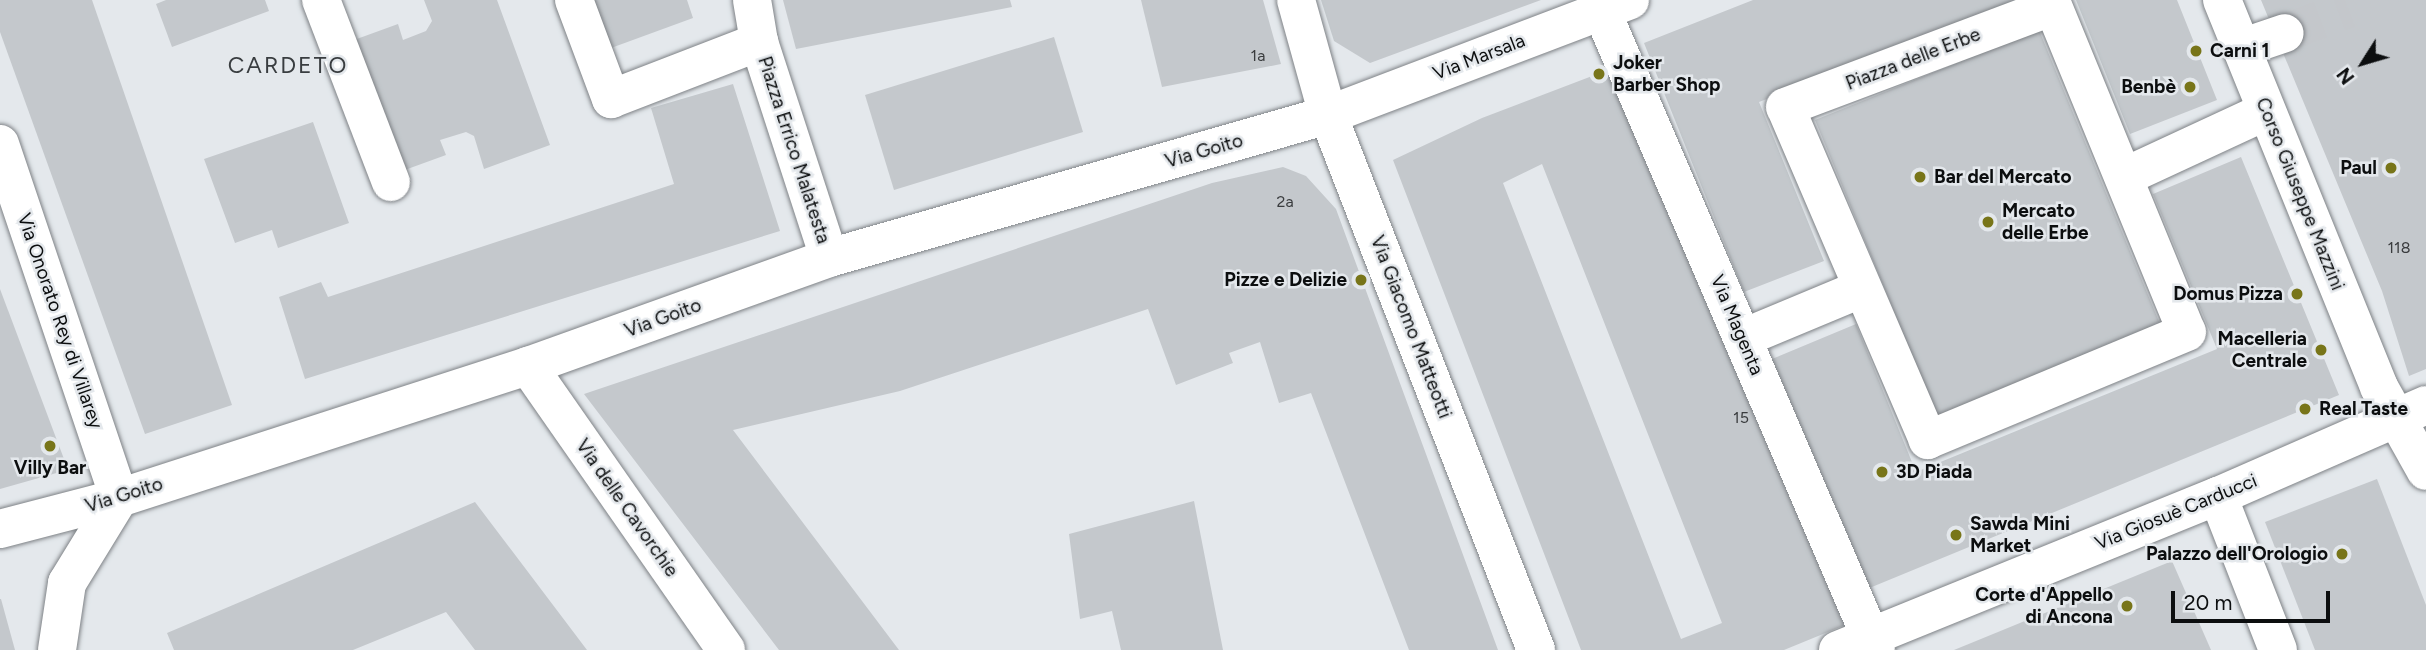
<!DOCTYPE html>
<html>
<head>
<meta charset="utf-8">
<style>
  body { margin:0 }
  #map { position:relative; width:2426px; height:650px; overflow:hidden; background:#e4e8ec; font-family:Figtree,sans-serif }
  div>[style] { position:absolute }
  .building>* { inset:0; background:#c4c8cc }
  .minor-tunnel>* { height:38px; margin-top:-19px; transform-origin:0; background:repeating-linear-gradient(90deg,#c4c7cb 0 38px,transparent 0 57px) }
  .roads { filter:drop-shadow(0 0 2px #7e8286) drop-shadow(0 0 2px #7e8286) }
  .minor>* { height:38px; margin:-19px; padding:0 19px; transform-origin:19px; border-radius:19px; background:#fff }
  .dots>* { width:19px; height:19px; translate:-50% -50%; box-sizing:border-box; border:4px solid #e4e8ec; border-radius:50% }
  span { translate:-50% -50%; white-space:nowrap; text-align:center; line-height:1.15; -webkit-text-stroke:5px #e4e8ec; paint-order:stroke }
  .number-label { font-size:16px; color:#3a3c3e }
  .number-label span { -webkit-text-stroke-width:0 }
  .poi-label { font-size:19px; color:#0c0e0f; font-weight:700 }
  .left { translate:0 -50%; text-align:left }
  .right { translate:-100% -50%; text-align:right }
  .street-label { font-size:19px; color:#0c0e0f }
  .quarter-label { font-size:23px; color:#393d40; letter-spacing:2px }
  .north { position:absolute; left:2328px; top:28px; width:70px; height:70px; -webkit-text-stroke:5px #e4e8ec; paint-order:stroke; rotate:233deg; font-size:19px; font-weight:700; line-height:28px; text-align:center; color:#0c0e0f }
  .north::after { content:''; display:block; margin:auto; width:24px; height:32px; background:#0c0e0f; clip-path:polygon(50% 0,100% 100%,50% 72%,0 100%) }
  .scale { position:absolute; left:2171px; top:591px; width:159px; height:32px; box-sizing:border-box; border:4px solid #0c0e0f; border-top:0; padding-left:9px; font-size:21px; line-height:24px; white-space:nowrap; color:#0c0e0f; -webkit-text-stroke:5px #e4e8ec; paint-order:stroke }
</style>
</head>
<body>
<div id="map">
  <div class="building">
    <div style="clip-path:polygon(0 0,92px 0,232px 405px,145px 434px,0 32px)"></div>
    <div style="clip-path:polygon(166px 0,265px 0,269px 11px,172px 47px,156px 4px)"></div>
    <div style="clip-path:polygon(424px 0,497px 0,550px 145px,484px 169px,474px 136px,466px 132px,440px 140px,446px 155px,402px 171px,354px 40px,398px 24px,403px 40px,426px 31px,432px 21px)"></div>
    <div style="clip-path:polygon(594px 0,687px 0,693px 18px,611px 48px)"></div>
    <div style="clip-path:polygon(783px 0,1010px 0,1012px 7px,796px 49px)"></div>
    <div style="clip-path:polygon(1141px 0,1263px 0,1281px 64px,1162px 87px)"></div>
    <div style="clip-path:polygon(1321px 0,1541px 0,1370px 63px,1334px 41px)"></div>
    <div style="clip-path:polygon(1753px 0,2016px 0,1759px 102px,1824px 261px,1744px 292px,1644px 43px)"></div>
    <div style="clip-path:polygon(2076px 0,2177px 0,2217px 100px,2130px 134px)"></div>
    <div style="clip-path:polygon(2261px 0,2426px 0,2426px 369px,2409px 376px,2382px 291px)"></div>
    <div style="clip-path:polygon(2039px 30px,2160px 324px,1937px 416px,1815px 120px)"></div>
    <div style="clip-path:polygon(1054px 37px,1083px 132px,894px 190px,865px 95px)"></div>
    <div style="clip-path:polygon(evenodd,1621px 65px,1862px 618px,1784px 650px,1581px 650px,1393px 160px,1482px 118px,1621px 65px,1542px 164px,1722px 623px,1681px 639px,1503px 183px,1542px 164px)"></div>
    <div style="clip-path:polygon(733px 84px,780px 231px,305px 379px,279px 297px,321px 282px,328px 297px,674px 184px,651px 108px)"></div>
    <div style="clip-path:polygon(313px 122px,349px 223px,278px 248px,272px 230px,235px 243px,204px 159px)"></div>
    <div style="clip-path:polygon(2241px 157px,2339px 395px,1867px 589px,1772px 359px,1856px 324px,1916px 472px,2217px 349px,2153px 194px)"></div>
    <div style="clip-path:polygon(1283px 167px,1306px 176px,1336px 209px,1498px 650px,1409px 650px,1311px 393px,1279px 403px,1260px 342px,1229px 353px,1233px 363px,1176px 385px,1148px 309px,900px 391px,733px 430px,899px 650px,779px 650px,584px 394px,1212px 183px)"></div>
    <div style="clip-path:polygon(0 289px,64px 459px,60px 472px,0 489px)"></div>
    <div style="clip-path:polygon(2377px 479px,2426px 605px,2426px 650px,2315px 650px,2265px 522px)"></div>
    <div style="clip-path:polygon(1194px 501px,1223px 650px,1121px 650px,1112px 611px,1080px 619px,1069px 534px)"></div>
    <div style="clip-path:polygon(475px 502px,587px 650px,475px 650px,446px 612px,353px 650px,174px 650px,167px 633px)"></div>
    <div style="clip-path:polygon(2172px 561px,2211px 650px,1954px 650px)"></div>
    <div style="clip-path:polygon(0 599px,1px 599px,15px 650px,0 650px)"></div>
  </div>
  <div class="minor-tunnel">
    <div style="left:2285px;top:33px;width:68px;rotate:-20.6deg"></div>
  </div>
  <div class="roads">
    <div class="minor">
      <div style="left:321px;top:0;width:195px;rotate:69deg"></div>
      <div style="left:574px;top:0;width:106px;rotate:69.5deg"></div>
      <div style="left:611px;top:99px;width:159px;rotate:-21.1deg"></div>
      <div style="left:752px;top:0;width:43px;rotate:80.5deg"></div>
      <div style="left:759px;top:42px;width:227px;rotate:72deg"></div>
      <div style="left:1296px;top:0;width:119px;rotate:74.5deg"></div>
      <div style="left:1328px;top:115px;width:574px;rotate:68.75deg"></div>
      <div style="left:1597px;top:0;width:707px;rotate:66.77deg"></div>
      <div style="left:2222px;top:0;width:418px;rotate:67.9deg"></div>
      <div style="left:2379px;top:387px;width:96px;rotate:60.8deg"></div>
      <div style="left:2053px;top:6px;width:352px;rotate:67.7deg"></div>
      <div style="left:2187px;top:332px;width:281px;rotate:157.4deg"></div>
      <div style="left:1928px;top:440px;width:362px;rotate:-113.2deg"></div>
      <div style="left:1785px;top:107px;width:286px;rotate:-20.6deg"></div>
      <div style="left:2241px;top:48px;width:46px;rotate:-18.8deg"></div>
      <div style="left:0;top:144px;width:373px;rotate:71.4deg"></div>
      <div style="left:2126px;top:176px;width:154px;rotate:-24.9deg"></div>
      <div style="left:1743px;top:338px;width:128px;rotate:-22.6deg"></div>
      <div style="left:528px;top:366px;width:346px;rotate:55.1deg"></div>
      <div style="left:2218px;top:496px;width:165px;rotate:68.7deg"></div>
      <div style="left:0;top:529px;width:123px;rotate:-14.6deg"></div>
      <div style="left:119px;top:498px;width:430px;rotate:-17.9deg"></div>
      <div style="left:528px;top:366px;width:320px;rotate:-19.7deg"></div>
      <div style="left:829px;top:258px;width:519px;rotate:-15.99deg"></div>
      <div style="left:1328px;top:115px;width:323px;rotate:-20.8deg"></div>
      <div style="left:57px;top:650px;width:68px;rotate:-81.5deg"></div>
      <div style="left:67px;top:583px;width:100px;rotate:-58.5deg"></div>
      <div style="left:1838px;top:650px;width:410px;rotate:-22.1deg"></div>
      <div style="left:2218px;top:496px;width:227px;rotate:-23.6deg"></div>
    </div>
  </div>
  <div class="dots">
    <div style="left:2196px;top:51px;background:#787519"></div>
    <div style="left:1599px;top:74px;background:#787519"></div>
    <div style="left:2190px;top:87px;background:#787519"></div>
    <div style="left:2391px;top:168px;background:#787519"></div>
    <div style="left:1920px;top:177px;background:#787519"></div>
    <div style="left:1988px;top:222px;background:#787519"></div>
    <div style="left:1361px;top:280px;background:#787519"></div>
    <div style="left:2297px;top:294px;background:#787519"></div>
    <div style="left:2321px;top:350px;background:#787519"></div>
    <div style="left:2305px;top:409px;background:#787519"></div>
    <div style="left:50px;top:446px;background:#787519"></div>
    <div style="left:1882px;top:472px;background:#787519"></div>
    <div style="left:1956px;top:535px;background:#787519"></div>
    <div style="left:2342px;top:554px;background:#787519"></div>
    <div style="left:2127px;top:606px;background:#787519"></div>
  </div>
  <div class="number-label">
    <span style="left:1258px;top:56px">1a</span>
    <span style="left:1285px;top:202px">2a</span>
    <span style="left:2399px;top:248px">118</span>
    <span style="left:1741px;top:418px">15</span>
  </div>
  <div class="poi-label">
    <span class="left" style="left:2210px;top:51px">Carni 1</span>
    <span class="left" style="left:1613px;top:74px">Joker<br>Barber Shop</span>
    <span class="right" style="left:2176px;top:87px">Benbè</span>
    <span class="right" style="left:2377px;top:168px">Paul</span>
    <span class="left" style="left:1934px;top:177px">Bar del Mercato</span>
    <span class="left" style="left:2002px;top:222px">Mercato<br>delle Erbe</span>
    <span class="right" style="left:1347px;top:280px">Pizze e Delizie</span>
    <span class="right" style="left:2283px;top:294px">Domus Pizza</span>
    <span class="right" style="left:2307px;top:350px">Macelleria<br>Centrale</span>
    <span class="left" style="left:2319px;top:409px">Real Taste</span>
    <span style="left:50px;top:468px">Villy Bar</span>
    <span class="left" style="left:1896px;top:472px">3D Piada</span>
    <span class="left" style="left:1970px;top:535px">Sawda Mini<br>Market</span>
    <span class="right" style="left:2328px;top:554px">Palazzo dell'Orologio</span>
    <span class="right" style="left:2113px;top:606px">Corte d'Appello<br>di Ancona</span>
  </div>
  <div class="street-label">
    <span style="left:1479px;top:57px;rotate:-21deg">Via Marsala</span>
    <span style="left:1913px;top:59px;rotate:-21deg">Piazza delle Erbe</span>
    <span style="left:794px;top:150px;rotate:72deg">Piazza Errico Malatesta</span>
    <span style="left:1204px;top:151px;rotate:-16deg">Via Goito</span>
    <span style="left:2300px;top:194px;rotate:68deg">Corso Giuseppe Mazzini</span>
    <span style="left:663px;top:318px;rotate:-20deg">Via Goito</span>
    <span style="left:60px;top:321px;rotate:71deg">Via Onorato Rey di Villarey</span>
    <span style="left:1737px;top:325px;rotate:67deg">Via Magenta</span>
    <span style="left:1411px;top:327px;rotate:69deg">Via Giacomo Matteotti</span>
    <span style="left:124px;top:495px;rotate:-17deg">Via Goito</span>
    <span style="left:627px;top:508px;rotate:55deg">Via delle Cavorchie</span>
    <span style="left:2176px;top:512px;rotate:-22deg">Via Giosuè Carducci</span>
  </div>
  <div class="quarter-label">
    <span style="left:288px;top:65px">CARDETO</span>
  </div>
  <div class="north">N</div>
  <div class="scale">20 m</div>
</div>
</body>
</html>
